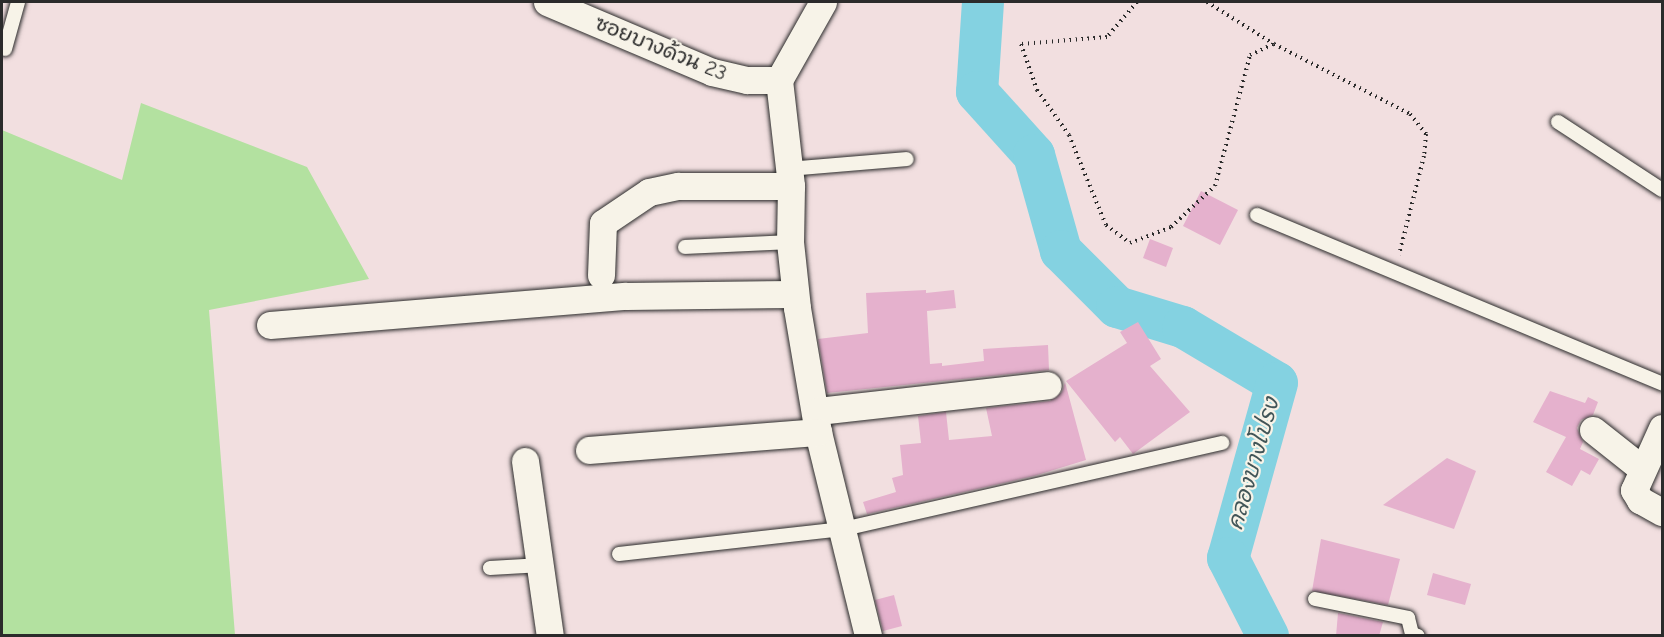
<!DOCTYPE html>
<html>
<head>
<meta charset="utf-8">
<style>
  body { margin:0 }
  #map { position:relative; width:1664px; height:637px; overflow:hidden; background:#f2dfe0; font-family:"Comic Neue","Playpen Sans Thai",sans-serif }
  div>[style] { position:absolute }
  .green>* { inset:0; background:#b3e1a0 }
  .river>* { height:42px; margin:-21px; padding:0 21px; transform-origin:21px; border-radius:21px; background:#84d2e1 }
  .building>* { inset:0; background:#e5b1cd }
  .path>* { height:4px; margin-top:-2px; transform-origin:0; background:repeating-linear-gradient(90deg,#2b2b2b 0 1.5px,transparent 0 6px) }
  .roads { filter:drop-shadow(0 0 2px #2b2b2b) drop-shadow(0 0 2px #2b2b2b) }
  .service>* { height:14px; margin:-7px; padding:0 7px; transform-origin:7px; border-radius:7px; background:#f7f3e8 }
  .minor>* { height:27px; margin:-13.5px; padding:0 13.5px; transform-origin:13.5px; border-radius:13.5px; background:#f7f3e8 }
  span { translate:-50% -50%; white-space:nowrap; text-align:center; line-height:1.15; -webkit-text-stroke:4.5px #f7f3e8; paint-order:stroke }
  .street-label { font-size:21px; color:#2b2b2b }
  .water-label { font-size:22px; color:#415558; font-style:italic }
  .frame { position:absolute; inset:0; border:3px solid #2b2b2b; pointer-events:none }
</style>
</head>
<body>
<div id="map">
  <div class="green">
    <div style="clip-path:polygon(141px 103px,307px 167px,369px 279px,209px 310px,235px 635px,2px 635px,2px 130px,122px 180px)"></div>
  </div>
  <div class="river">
    <div style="left:983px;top:2px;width:90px;rotate:93.8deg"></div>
    <div style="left:977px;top:92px;width:85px;rotate:47.9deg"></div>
    <div style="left:1034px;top:155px;width:100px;rotate:74.3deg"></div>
    <div style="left:1061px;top:251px;width:79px;rotate:45deg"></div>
    <div style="left:1117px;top:307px;width:69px;rotate:16.9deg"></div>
    <div style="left:1183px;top:327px;width:109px;rotate:30.8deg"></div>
    <div style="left:1277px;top:383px;width:182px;rotate:105.6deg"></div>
    <div style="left:1228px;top:558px;width:88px;rotate:62.9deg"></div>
  </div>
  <div class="building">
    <div style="clip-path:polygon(1201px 191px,1238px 210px,1220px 245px,1183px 226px)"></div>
    <div style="clip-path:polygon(1150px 239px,1173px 248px,1166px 267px,1143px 258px)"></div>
    <div style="clip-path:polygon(926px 290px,926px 293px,954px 290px,956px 308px,927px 311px,930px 364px,942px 363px,942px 366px,984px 361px,983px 349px,1048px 345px,1049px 370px,827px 393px,818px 339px,868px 333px,866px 293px)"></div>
    <div style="clip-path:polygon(1138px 322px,1161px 359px,1150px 366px,1190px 412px,1133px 454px,1120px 437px,1115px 442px,1066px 381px,1127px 343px,1120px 332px)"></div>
    <div style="clip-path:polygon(1065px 382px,1086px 460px,1034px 476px,867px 514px,863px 502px,896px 492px,892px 478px,903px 475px,900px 445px,921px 443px,918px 416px,946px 412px,949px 440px,992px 436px,986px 408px,1050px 401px,1062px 392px)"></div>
    <div style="clip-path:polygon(1550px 391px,1585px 403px,1588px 397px,1598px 402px,1593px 415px,1581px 420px,1577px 428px,1583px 442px,1580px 449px,1599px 459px,1590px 475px,1581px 470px,1572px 486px,1546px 472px,1566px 437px,1533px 422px)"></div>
    <div style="clip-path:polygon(1447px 458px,1476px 471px,1454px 529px,1383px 505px)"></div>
    <div style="clip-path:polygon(1321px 539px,1400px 559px,1388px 605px,1312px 591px)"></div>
    <div style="clip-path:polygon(1433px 573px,1471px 584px,1465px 605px,1427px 595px)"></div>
    <div style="clip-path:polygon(894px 595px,902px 626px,883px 631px,875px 600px)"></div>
    <div style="clip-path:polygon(1338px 613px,1383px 622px,1379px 636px,1336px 636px)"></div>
  </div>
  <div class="path">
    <div style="left:1137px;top:2px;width:46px;rotate:130.6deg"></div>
    <div style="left:1107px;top:37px;width:86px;rotate:175.3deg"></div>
    <div style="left:1021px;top:44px;width:49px;rotate:70.8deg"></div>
    <div style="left:1037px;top:90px;width:55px;rotate:54.6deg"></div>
    <div style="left:1069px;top:135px;width:97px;rotate:67.7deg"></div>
    <div style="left:1106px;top:225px;width:30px;rotate:37deg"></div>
    <div style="left:1130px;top:243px;width:44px;rotate:-21.3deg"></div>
    <div style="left:1171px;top:227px;width:60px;rotate:-43deg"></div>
    <div style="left:1215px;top:186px;width:136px;rotate:-75deg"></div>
    <div style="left:1250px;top:55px;width:26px;rotate:-25deg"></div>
    <div style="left:1207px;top:2px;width:79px;rotate:32.1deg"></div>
    <div style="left:1274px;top:44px;width:153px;rotate:27.2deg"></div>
    <div style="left:1410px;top:114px;width:26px;rotate:51deg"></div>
    <div style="left:1426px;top:134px;width:22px;rotate:95deg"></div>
    <div style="left:1424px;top:156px;width:102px;rotate:104.2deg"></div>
  </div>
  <div class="roads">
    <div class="service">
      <div style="left:5px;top:49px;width:49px;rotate:-74.5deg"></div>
      <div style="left:1558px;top:122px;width:124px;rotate:33.2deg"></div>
      <div style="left:789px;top:169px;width:118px;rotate:-4.8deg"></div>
      <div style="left:1257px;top:215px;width:439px;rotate:22.6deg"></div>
      <div style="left:685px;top:247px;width:105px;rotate:-2.7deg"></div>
      <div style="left:619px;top:554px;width:225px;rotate:-6.4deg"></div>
      <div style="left:843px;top:529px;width:389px;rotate:-12.8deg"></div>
      <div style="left:490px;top:568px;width:52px;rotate:-3.3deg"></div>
      <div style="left:1315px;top:599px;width:95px;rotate:11.5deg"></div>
      <div style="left:1408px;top:618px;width:16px;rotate:76deg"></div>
      <div style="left:1412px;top:634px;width:6px;rotate:18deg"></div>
    </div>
    <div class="minor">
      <div style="left:547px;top:2px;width:179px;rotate:23deg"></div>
      <div style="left:712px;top:72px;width:36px;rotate:13deg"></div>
      <div style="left:747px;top:80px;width:32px"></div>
      <div style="left:823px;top:2px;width:90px;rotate:119.4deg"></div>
      <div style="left:779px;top:80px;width:107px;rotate:83.5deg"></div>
      <div style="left:791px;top:186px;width:56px;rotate:91deg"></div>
      <div style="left:790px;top:242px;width:66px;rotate:83.9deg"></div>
      <div style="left:797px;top:308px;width:126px;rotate:80.4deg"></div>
      <div style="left:818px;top:432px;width:210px;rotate:76.2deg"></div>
      <div style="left:601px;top:275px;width:52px;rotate:-87.8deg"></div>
      <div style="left:603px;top:223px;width:55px;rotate:-34deg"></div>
      <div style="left:649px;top:192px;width:30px;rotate:-12deg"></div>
      <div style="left:678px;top:186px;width:113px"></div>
      <div style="left:270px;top:325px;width:357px;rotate:-4.7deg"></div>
      <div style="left:626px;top:296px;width:169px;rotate:-0.7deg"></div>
      <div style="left:818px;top:411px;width:231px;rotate:-6.4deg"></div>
      <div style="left:1662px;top:428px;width:68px;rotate:114.3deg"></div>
      <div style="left:1634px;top:490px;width:12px;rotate:59deg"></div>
      <div style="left:1640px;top:500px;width:25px;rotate:29deg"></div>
      <div style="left:1593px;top:430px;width:61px;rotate:38.4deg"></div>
      <div style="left:589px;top:450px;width:230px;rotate:-4.5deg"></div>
      <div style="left:525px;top:461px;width:177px;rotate:81.9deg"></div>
    </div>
  </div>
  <div class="street-label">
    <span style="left:661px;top:48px;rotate:22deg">ซอยบางด้วน 23</span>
  </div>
  <div class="water-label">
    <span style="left:1254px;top:464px;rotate:-74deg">คลองบางโปรง</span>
  </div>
  <div class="frame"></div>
</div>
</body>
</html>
